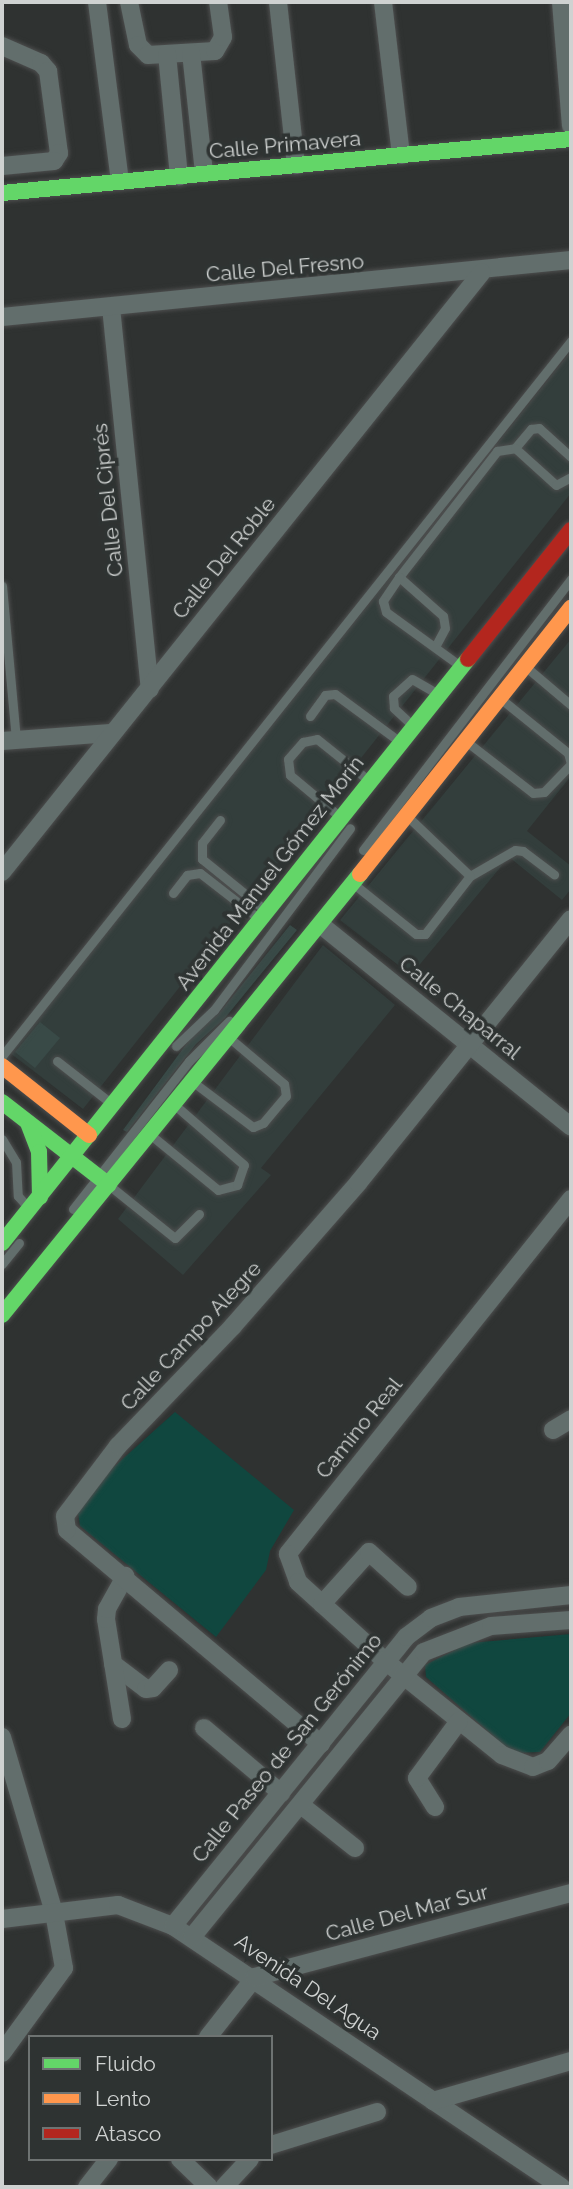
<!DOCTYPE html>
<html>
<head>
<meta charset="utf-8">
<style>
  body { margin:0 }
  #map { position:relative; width:573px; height:2189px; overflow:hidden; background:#2f3231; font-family:Raleway,sans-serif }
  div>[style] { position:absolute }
  .built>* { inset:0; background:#333e3c }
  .green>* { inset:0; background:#10473f }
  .building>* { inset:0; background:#394a47 }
  .roads { filter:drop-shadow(0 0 2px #4d4e4e) drop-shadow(0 0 2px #4d4e4e) }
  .lane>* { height:9px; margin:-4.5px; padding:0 4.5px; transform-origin:4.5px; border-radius:4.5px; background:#626e6c }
  .street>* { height:18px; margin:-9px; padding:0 9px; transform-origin:9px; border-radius:9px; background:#626e6c }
  .fast>* { height:16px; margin:-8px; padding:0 8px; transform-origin:8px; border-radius:8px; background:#63d668 }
  .slow>* { height:16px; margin:-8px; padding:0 8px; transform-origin:8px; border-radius:8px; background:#ff974d }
  .jam>* { height:16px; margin:-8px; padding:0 8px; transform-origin:8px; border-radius:8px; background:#b3261e }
  span { translate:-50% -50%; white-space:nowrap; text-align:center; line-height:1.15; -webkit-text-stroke:7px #2e3332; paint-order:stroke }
  .street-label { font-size:21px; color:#cfd2d1 }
  .frame { position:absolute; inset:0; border:4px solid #cfd2d1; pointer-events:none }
  .legend { position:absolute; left:28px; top:2035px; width:245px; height:126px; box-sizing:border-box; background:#2e3332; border:2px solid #6e7372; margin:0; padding:9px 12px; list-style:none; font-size:21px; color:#cfd2d1 }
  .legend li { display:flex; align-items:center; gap:14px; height:35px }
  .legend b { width:35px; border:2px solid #6e7372 }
</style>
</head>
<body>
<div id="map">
  <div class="built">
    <div style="clip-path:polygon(571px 351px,571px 493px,83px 1109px,10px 1053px)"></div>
    <div style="clip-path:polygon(571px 639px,571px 776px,527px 831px,571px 866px,571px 889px,562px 900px,509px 857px,411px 975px,340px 920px)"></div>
    <div style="clip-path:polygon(323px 945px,395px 1005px,261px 1168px,271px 1175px,183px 1275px,118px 1219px)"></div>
  </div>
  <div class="green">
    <div style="clip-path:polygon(175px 1412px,294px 1510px,270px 1551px,266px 1570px,216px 1637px,80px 1526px,78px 1513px,107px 1473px)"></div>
    <div style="clip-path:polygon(571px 1634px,571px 1713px,540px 1752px,513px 1753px,426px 1677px,425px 1665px,469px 1643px)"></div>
  </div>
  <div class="building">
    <div style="clip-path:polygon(290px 925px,297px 930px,225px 1018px,196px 1044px,127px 1132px,123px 1130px,190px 1039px,220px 1012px)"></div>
    <div style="clip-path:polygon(40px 1022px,60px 1038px,35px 1068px,15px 1052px)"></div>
  </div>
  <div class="roads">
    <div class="lane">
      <div style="left:515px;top:448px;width:25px;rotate:-50deg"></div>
      <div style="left:531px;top:429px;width:8px;rotate:-7deg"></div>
      <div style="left:539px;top:428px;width:43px;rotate:42.2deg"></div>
      <div style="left:399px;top:577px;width:160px;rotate:-52.1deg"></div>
      <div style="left:497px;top:451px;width:18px;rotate:-9deg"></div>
      <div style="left:515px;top:448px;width:55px;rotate:42.1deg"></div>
      <div style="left:556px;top:485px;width:17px;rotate:-28deg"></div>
      <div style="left:2px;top:586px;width:155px;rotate:84.8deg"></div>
      <div style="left:435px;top:647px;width:21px;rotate:-62deg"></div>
      <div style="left:445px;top:628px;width:12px;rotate:-99deg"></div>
      <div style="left:443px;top:616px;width:59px;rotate:-138.4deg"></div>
      <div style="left:399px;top:577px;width:29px;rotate:124deg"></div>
      <div style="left:383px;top:601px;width:11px;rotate:75deg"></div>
      <div style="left:386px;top:612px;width:90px;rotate:36deg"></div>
      <div style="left:526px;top:667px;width:59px;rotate:40.2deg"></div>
      <div style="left:310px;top:716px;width:26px;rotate:-54deg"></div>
      <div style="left:325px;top:695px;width:10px;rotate:-6deg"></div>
      <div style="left:335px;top:694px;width:79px;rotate:36.3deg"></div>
      <div style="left:412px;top:725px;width:25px;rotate:-137deg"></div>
      <div style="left:394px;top:708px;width:12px;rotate:-95deg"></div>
      <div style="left:393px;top:696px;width:25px;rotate:-42deg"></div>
      <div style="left:412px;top:679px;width:28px;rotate:30deg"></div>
      <div style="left:467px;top:742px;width:83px;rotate:37.7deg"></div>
      <div style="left:533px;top:793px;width:11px;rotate:-5deg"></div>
      <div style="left:544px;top:792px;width:39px;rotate:-46deg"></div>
      <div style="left:571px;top:764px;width:11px;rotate:-105deg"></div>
      <div style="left:568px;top:753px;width:86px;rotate:-141.1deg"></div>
      <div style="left:339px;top:816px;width:64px;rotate:-140.1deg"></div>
      <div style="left:290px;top:775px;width:16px;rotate:-97deg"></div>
      <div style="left:288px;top:759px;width:23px;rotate:-49deg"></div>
      <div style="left:303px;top:742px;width:14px;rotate:-12deg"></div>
      <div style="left:317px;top:739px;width:64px;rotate:38.7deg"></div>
      <div style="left:220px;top:820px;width:29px;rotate:128deg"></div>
      <div style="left:202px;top:843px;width:16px;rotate:90deg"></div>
      <div style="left:202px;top:859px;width:81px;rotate:39deg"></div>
      <div style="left:363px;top:850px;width:342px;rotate:-52.5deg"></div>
      <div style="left:470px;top:876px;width:52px;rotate:-30deg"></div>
      <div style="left:515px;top:850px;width:8px;rotate:7deg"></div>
      <div style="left:523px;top:851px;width:39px;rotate:37deg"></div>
      <div style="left:355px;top:885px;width:78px;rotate:38.8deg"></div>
      <div style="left:416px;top:934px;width:9px"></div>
      <div style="left:425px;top:934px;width:73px;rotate:-52.2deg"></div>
      <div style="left:470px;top:876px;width:84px;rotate:-136.4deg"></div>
      <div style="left:173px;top:893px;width:23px;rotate:-52deg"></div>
      <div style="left:187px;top:875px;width:13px;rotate:-9deg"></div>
      <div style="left:200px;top:873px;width:73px;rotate:37.8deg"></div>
      <div style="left:176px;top:1046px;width:52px;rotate:-43.5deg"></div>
      <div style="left:214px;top:1010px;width:227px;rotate:-53.2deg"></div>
      <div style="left:2px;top:1056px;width:914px;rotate:-51.49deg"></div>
      <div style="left:57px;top:1061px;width:70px;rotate:38deg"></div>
      <div style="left:197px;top:1085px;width:70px;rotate:36.9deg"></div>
      <div style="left:253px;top:1127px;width:11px;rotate:-22deg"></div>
      <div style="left:263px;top:1123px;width:35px;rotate:-50deg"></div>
      <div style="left:286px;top:1096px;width:12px;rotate:-99deg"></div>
      <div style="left:284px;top:1084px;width:68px;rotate:-139.8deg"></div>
      <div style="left:152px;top:1136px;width:85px;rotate:39.3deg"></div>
      <div style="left:218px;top:1190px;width:20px;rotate:-15deg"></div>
      <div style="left:237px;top:1185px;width:21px;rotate:-71deg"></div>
      <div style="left:244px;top:1165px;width:89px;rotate:-139.1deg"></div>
      <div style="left:2px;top:1139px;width:27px;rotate:59deg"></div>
      <div style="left:16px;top:1162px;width:34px;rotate:87deg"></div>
      <div style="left:18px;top:1196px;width:15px;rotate:48deg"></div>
      <div style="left:110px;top:1186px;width:83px;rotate:38.7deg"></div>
      <div style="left:175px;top:1238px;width:34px;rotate:-45deg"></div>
      <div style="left:73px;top:1209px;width:188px;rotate:-51.9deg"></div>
      <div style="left:189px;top:1061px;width:57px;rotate:-45deg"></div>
      <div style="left:2px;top:1264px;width:27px;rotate:-51deg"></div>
    </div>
    <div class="street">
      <div style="left:97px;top:2px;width:180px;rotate:82.7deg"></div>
      <div style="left:129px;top:2px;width:44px;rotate:78.2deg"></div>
      <div style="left:138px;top:45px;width:14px;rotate:45deg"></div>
      <div style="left:148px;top:55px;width:67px;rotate:-3.4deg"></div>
      <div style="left:215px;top:51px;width:16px;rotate:-60deg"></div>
      <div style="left:223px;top:37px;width:35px;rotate:-98deg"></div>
      <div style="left:278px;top:2px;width:164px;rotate:83.7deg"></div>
      <div style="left:383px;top:2px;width:154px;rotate:83.3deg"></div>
      <div style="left:561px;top:2px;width:124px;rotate:85.4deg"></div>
      <div style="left:2px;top:46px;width:43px;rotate:23.6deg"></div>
      <div style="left:41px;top:63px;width:11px;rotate:49deg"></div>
      <div style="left:48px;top:71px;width:83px;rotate:82.4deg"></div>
      <div style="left:59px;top:153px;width:9px;rotate:122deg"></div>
      <div style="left:54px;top:161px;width:52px;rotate:174.5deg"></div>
      <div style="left:191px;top:53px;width:121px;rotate:83.8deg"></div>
      <div style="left:167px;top:54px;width:123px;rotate:84.4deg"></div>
      <div style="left:111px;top:307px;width:384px;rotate:84.2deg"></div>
      <div style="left:2px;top:317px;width:572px;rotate:-5.72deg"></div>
      <div style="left:2px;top:741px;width:109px;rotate:-4.2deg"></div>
      <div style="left:2px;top:872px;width:768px;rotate:-51.34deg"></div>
      <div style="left:321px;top:925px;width:321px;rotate:38.9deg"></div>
      <div style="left:571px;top:1199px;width:454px;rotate:128.6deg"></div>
      <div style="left:288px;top:1554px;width:30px;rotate:70deg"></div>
      <div style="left:298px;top:1582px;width:116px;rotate:42.2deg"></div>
      <div style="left:384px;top:1660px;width:151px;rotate:38.8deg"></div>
      <div style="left:502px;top:1755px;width:33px;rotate:21deg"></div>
      <div style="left:533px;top:1767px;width:16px;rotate:-22deg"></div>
      <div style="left:548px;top:1761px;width:35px;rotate:-49deg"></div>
      <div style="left:553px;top:1430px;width:21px;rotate:-31deg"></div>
      <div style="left:322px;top:1604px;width:70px;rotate:-47.9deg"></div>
      <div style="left:369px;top:1552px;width:52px;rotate:41.9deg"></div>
      <div style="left:113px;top:1664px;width:41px;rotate:37.1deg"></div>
      <div style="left:146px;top:1689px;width:7px;rotate:-8deg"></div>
      <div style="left:153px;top:1688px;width:24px;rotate:-48deg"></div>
      <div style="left:122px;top:1719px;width:101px;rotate:-99.1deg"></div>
      <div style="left:106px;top:1619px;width:10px;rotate:-84deg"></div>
      <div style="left:107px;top:1609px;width:38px;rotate:-61deg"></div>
      <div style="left:204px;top:1728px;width:101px;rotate:40.2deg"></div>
      <div style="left:2px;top:1737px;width:184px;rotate:73.5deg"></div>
      <div style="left:54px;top:1913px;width:56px;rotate:79.7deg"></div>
      <div style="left:64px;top:1968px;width:105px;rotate:126.1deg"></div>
      <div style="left:321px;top:1744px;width:332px;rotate:-139.9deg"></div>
      <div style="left:67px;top:1530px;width:14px;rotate:-98deg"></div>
      <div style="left:65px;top:1516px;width:88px;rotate:-52.9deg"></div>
      <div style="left:118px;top:1446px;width:166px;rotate:-46.2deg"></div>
      <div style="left:233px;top:1326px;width:190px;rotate:-48.8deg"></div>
      <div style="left:358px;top:1183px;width:339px;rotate:-51.1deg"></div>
      <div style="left:301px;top:1805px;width:69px;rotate:38.5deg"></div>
      <div style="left:435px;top:1807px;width:34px;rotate:-122deg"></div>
      <div style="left:417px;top:1778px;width:71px;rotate:-53.6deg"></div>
      <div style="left:2px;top:1919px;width:117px;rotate:-6.9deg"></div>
      <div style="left:118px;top:1905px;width:59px;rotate:20.9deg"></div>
      <div style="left:173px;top:1926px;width:468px;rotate:33.9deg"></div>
      <div style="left:173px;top:1926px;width:371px;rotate:-51.1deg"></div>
      <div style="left:406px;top:1637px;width:31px;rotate:-37deg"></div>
      <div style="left:431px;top:1618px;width:30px;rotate:-21deg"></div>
      <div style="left:459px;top:1607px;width:113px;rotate:-6.1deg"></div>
      <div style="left:192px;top:1937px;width:367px;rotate:-50.9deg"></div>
      <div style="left:424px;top:1652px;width:72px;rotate:-21.2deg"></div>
      <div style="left:491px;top:1626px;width:80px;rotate:-4.3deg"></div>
      <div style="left:208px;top:2037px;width:76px;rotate:-51.9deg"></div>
      <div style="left:255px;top:1977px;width:327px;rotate:-14.9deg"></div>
      <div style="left:433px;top:2101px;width:144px;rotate:-16.2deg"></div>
      <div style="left:271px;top:2145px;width:111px;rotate:-17.3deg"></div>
      <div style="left:180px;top:2159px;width:40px;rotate:44deg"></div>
      <div style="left:87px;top:2187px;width:36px;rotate:-52deg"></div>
      <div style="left:224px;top:2187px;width:38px;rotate:-47deg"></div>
    </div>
    <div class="fast">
      <div style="left:2px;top:193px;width:572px;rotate:-5.42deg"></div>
      <div style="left:2px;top:1102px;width:135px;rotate:37.8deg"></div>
      <div style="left:28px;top:1123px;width:31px;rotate:69deg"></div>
      <div style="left:39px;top:1152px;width:45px;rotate:88.7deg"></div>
      <div style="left:2px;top:1243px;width:747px;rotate:-51.41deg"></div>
      <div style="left:2px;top:1315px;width:568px;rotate:-50.93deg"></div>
    </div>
    <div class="slow">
      <div style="left:360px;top:874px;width:340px;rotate:-51.6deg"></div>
      <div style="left:2px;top:1066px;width:111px;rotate:38.4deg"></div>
    </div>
    <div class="jam">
      <div style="left:468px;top:659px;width:165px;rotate:-51.4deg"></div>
    </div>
  </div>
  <div class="street-label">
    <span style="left:285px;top:145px;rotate:-5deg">Calle Primavera</span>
    <span style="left:285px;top:268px;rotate:-5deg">Calle Del Fresno</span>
    <span style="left:108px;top:500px;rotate:-96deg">Calle Del Ciprés</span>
    <span style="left:224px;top:558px;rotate:-51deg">Calle Del Roble</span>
    <span style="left:270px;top:873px;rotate:-52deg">Avenida Manuel Gómez Morín</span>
    <span style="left:460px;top:1008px;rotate:39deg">Calle Chaparral</span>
    <span style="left:191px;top:1336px;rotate:-47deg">Calle Campo Alegre</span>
    <span style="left:359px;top:1428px;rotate:-51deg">Camino Real</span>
    <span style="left:287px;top:1748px;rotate:-51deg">Calle Paseo de San Gerónimo</span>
    <span style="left:407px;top:1913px;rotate:-15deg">Calle Del Mar Sur</span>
    <span style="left:308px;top:1987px;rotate:34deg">Avenida Del Agua</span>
  </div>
  <div class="frame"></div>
  <ul class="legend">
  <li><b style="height:9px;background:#63d668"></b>Fluido</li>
  <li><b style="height:9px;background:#ff974d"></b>Lento</li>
  <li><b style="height:9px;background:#b3261e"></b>Atasco</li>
  </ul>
</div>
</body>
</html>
